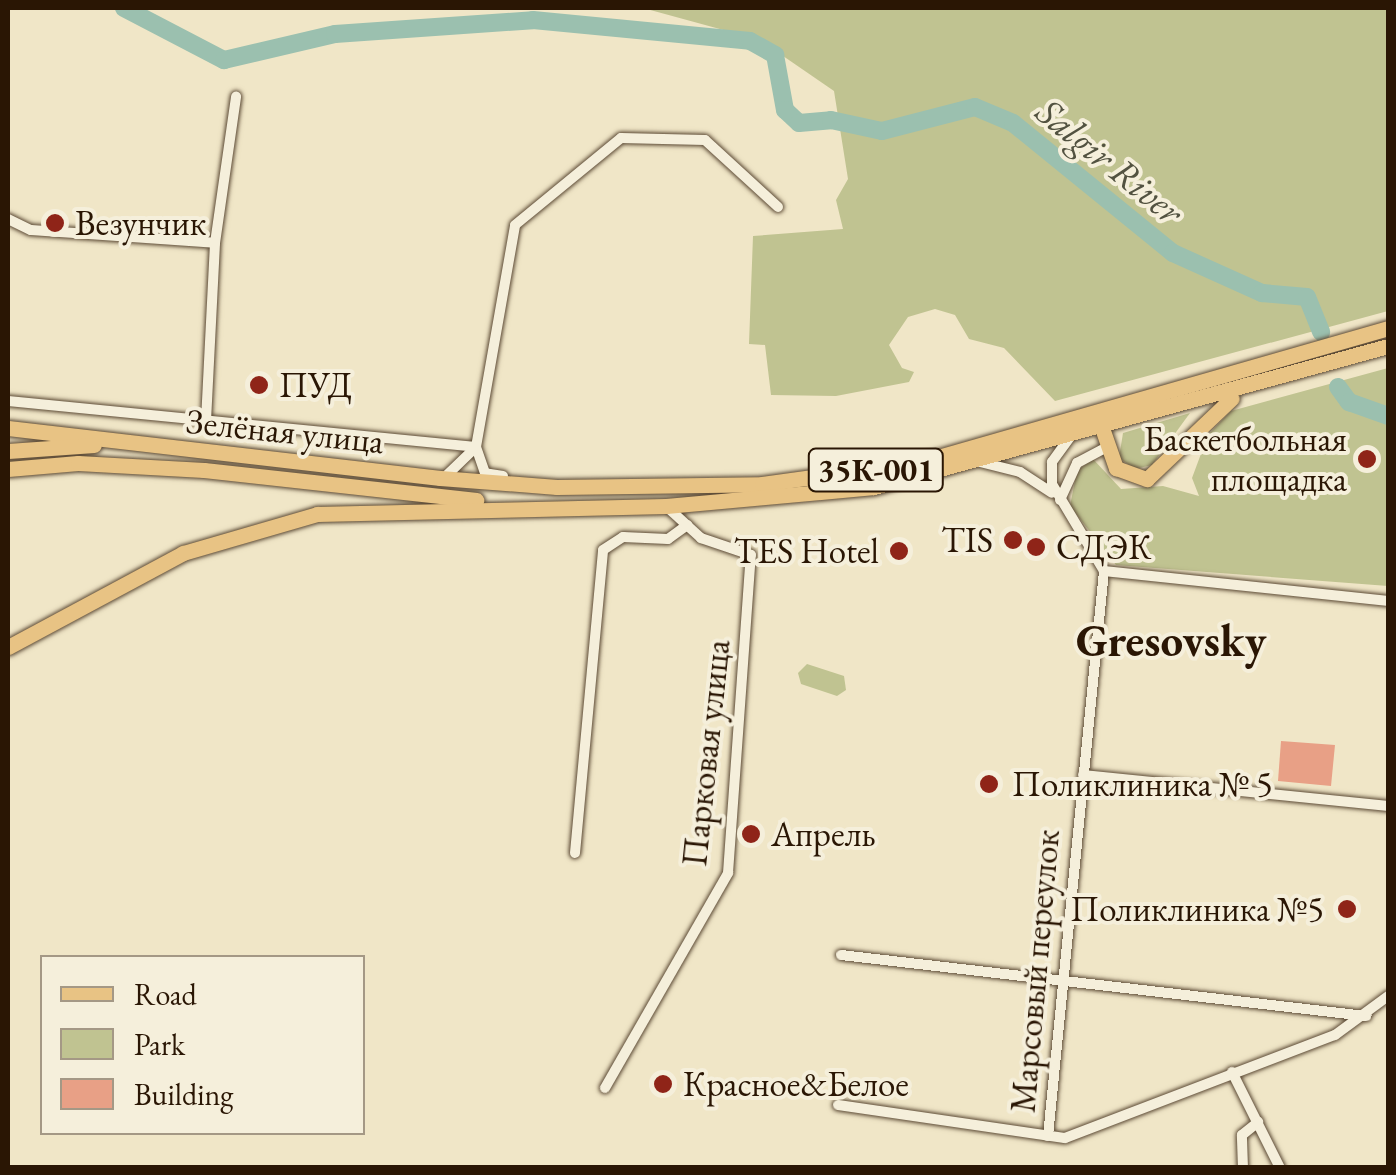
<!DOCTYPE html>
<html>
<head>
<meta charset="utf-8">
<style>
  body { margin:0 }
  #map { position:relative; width:1396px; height:1175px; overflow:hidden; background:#f0e6c7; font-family:"EB Garamond",serif }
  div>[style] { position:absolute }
  .green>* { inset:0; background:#c0c391 }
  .river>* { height:18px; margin:-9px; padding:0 9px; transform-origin:9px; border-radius:9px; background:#9bc0af }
  .building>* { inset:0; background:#e8a086 }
  .roads { filter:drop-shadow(0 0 2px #5c4a35) drop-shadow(0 0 2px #5c4a35) }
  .minor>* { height:10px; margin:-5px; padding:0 5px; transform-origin:5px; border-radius:5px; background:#f5efdb }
  .primary>* { height:15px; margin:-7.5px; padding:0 7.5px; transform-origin:7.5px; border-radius:7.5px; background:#e8c384 }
  .dots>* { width:28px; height:28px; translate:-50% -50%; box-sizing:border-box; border:5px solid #f5efdb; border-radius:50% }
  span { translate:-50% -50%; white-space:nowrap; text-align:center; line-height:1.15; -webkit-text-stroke:8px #f5efdb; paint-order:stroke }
  .shield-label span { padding:2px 8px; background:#f5efdb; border:2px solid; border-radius:8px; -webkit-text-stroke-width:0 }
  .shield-label { font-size:32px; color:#2a1604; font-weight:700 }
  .poi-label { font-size:35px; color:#2a1604 }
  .left { translate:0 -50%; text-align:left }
  .right { translate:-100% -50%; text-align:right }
  .street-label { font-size:35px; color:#2a1604 }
  .water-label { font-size:38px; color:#525240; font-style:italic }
  .district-label { font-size:45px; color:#2a1604; font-weight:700 }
  .frame { position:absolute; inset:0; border:10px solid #2a1604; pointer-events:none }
  .legend { position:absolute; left:40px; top:955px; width:325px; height:180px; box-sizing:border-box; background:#f5efdb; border:2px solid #a49885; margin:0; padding:12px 18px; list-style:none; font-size:30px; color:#2a1604 }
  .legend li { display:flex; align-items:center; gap:20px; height:50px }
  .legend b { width:50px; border:2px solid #a49885 }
</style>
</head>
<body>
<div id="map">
  <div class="green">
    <div style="clip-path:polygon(643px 8px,1388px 8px,1388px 311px,1055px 401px,1004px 348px,969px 339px,955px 315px,935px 309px,908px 317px,889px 345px,902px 368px,914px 372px,909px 382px,836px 396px,771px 395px,765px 345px,749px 344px,753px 236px,843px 229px,836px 200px,848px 179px,834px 91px,760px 40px)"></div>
    <div style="clip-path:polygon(1388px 368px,1388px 586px,1116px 565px,1070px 506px,1077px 471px,1093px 459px,1121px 489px,1163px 486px,1199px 496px,1192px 478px,1208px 435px,1231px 411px)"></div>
    <div style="clip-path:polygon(1190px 413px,1152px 465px,1135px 469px,1119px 458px,1123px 433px)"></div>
    <div style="clip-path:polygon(807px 664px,844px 676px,846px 690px,837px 696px,801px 684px,798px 673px)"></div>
  </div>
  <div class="river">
    <div style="left:124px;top:8px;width:113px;rotate:27.5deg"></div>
    <div style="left:224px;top:60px;width:114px;rotate:-13.2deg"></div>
    <div style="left:335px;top:34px;width:198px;rotate:-4deg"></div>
    <div style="left:533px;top:20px;width:218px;rotate:5.5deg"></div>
    <div style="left:750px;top:41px;width:29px;rotate:29deg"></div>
    <div style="left:775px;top:55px;width:56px;rotate:79.7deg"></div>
    <div style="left:785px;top:110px;width:19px;rotate:43deg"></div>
    <div style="left:799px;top:123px;width:32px;rotate:-5deg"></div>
    <div style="left:831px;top:120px;width:52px;rotate:12.2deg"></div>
    <div style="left:882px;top:131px;width:96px;rotate:-14.5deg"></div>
    <div style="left:975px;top:107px;width:41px;rotate:22.8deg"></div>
    <div style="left:1013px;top:123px;width:206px;rotate:39.1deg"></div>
    <div style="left:1173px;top:253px;width:98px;rotate:24.2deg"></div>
    <div style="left:1262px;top:293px;width:45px;rotate:5.1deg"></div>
    <div style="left:1307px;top:297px;width:38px;rotate:68deg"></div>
    <div style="left:1338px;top:387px;width:19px;rotate:54deg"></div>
    <div style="left:1349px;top:402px;width:41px;rotate:19.7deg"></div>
  </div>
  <div class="building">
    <div style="clip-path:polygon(1281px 741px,1335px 745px,1331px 786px,1278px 781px)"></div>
  </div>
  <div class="roads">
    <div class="minor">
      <div style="left:8px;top:219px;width:25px;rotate:26deg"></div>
      <div style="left:31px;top:230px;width:184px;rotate:4deg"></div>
      <div style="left:8px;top:401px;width:470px;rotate:5.6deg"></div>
      <div style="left:476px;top:447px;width:42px;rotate:136deg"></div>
      <div style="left:206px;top:421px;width:178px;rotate:-87.1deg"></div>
      <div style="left:215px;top:243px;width:148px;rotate:-81.8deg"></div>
      <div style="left:1073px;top:433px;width:36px;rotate:126deg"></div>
      <div style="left:1052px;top:462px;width:22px;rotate:90deg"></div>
      <div style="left:1052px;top:484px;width:101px;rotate:59.1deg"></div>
      <div style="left:980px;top:462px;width:41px;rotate:14deg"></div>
      <div style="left:1020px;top:472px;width:38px;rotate:33deg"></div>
      <div style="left:503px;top:476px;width:18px;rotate:-171deg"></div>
      <div style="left:485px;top:473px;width:28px;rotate:-109deg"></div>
      <div style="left:476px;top:447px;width:225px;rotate:-80deg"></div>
      <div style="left:515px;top:225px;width:137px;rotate:-39.4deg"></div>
      <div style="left:621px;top:138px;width:84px;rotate:1.4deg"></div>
      <div style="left:705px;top:140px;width:99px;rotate:42.5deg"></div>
      <div style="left:1060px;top:500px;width:41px;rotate:-65.3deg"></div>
      <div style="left:1077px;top:463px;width:30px;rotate:-28deg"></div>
      <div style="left:1104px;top:571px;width:286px;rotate:6deg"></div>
      <div style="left:1083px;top:775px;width:307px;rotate:5.8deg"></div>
      <div style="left:575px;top:853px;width:304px;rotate:-84.7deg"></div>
      <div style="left:603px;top:550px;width:24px;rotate:-33deg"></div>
      <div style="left:623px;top:537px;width:45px;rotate:2.5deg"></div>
      <div style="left:668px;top:539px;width:24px;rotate:-36deg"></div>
      <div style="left:841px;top:955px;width:529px;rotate:6.63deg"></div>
      <div style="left:1232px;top:1072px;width:107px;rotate:63.4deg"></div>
      <div style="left:605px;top:1088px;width:248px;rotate:-60.2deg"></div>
      <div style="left:728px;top:873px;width:319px;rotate:-85.9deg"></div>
      <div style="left:751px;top:555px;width:53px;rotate:-161.2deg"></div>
      <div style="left:701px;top:538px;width:47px;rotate:-137.6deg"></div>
      <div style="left:838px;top:1105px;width:229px;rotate:8.3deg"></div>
      <div style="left:1065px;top:1138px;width:289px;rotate:-20.9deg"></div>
      <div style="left:1335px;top:1035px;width:66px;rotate:-36.3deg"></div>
      <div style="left:1048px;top:1136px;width:568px;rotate:-84.34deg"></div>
      <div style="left:1243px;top:1168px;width:33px;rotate:-92deg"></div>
      <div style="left:1242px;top:1135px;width:21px;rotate:-39deg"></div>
    </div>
    <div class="primary">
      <div style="left:1101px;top:425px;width:46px;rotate:70.8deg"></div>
      <div style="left:1116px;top:468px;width:33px;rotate:20deg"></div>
      <div style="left:1147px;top:479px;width:117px;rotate:-43.6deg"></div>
      <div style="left:8px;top:428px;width:435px;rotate:6.6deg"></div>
      <div style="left:440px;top:478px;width:117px;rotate:4.4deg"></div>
      <div style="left:557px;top:487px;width:205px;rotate:-0.8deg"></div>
      <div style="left:762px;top:484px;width:161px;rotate:-7.9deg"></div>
      <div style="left:921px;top:462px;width:486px;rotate:-16deg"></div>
      <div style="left:8px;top:451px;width:86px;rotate:-4deg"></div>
      <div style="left:8px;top:469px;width:70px;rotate:-4.9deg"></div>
      <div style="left:78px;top:463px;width:126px;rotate:3.2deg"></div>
      <div style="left:204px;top:470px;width:274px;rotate:6.3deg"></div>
      <div style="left:8px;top:647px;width:199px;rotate:-28.2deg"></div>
      <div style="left:183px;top:553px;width:140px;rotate:-16.2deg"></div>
      <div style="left:317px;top:514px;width:349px;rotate:-1.3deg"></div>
      <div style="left:666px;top:506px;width:209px;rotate:-5.2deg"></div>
      <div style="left:874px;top:487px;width:533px;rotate:-15.34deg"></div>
    </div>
  </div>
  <div class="dots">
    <div style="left:55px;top:223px;background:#8f2418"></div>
    <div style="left:259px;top:385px;background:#8f2418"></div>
    <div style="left:1367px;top:459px;background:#8f2418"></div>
    <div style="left:1013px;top:540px;background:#8f2418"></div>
    <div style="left:1036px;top:547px;background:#8f2418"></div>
    <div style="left:899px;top:551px;background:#8f2418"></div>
    <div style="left:989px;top:784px;background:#8f2418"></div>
    <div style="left:751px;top:834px;background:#8f2418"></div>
    <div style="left:1347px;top:909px;background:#8f2418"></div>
    <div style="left:663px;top:1084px;background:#8f2418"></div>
  </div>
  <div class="shield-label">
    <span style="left:876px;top:470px">35К-001</span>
  </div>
  <div class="poi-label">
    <span class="left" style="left:75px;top:223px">Везунчик</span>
    <span class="left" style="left:279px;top:385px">ПУД</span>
    <span class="right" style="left:1347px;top:459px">Баскетбольная<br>площадка</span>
    <span class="right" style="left:993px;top:540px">TIS</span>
    <span class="left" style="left:1056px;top:547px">СДЭК</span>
    <span class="right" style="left:879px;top:551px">TES Hotel</span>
    <span class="left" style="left:1012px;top:784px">Поликлиника № 5</span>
    <span class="left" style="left:771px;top:834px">Апрель</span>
    <span class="right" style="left:1324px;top:909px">Поликлиника №5</span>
    <span class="left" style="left:683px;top:1084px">Красное&amp;Белое</span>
  </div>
  <div class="street-label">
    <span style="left:285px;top:431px;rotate:6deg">Зелёная улица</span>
    <span style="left:706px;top:753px;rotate:-84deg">Парковая улица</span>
    <span style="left:1035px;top:971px;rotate:-85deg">Марсовый переулок</span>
  </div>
  <div class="water-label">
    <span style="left:1110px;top:161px;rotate:39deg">Salgir River</span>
  </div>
  <div class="district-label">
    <span style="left:1171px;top:641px">Gresovsky</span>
  </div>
  <div class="frame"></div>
  <ul class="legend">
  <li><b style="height:12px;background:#e8c384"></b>Road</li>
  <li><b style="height:28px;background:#c0c391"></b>Park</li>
  <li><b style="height:28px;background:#e8a086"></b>Building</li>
  </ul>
</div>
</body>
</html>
